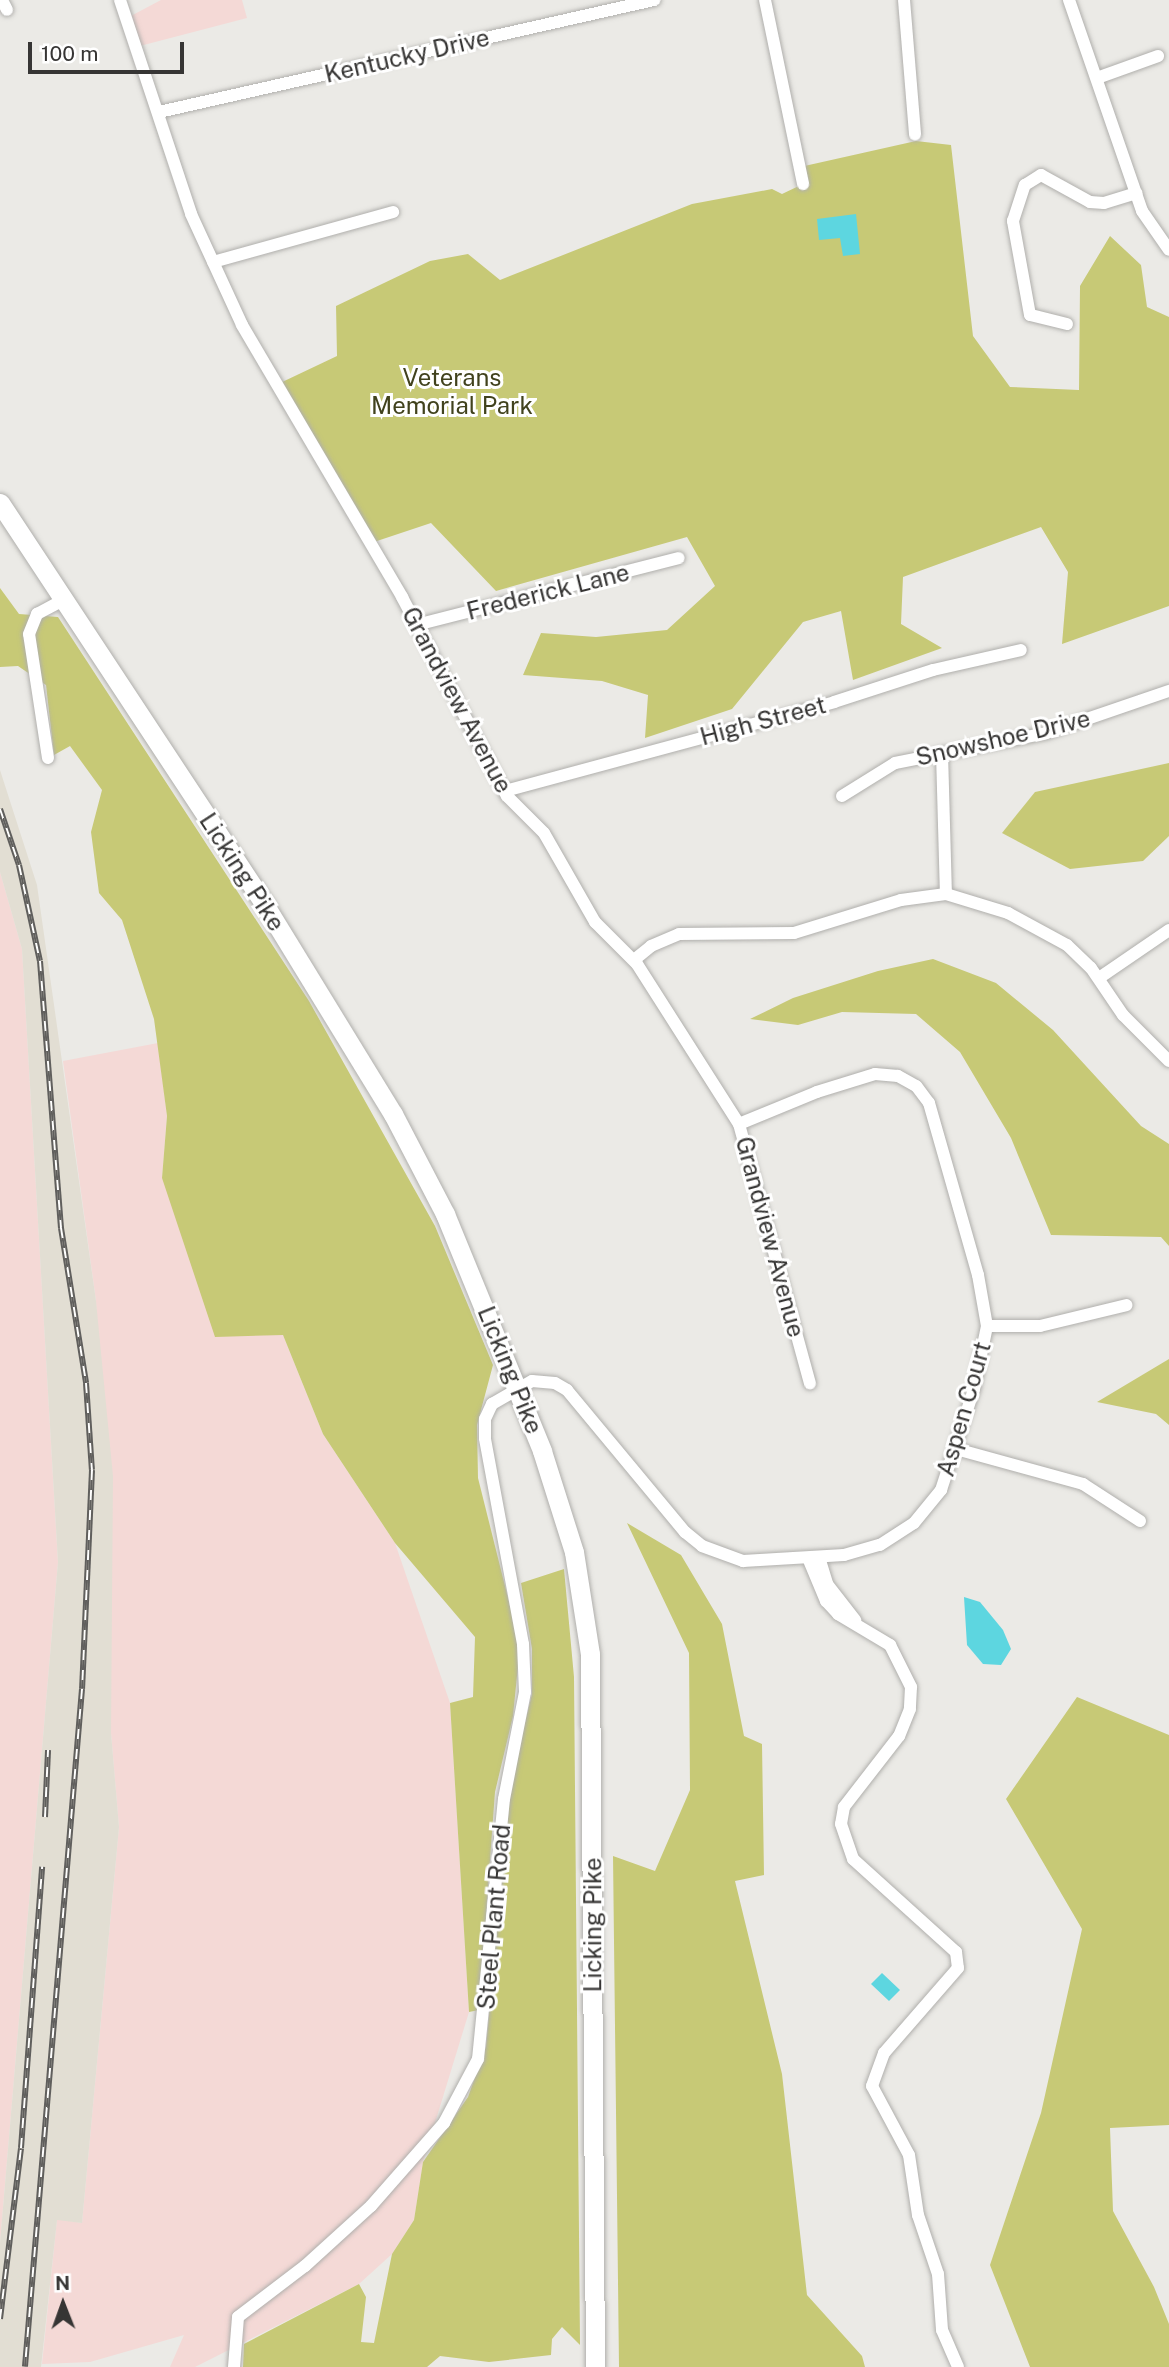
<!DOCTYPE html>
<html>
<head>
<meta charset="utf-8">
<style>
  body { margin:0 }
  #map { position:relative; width:1169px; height:2367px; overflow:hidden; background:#ebeae6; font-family:"Public Sans",sans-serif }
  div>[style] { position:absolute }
  .industrial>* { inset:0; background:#f4d9d6 }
  .built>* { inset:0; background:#e2ded3 }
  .green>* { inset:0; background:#c7c976 }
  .water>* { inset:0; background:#5dd6e0 }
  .roads { filter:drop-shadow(0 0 2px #b0afac) drop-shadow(0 0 2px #b0afac) }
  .street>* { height:12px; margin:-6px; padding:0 6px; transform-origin:6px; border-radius:6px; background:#fff }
  .primary>* { height:19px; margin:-9.5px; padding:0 9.5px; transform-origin:9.5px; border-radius:9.5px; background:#fff }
  .rail>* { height:6px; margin-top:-3px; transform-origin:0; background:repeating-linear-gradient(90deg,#fff 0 10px,#605f5d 0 20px); box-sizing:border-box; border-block:2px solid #605f5d }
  span { translate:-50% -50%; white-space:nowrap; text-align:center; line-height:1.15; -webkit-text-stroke:6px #fff; paint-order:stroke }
  .street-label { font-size:24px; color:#363534 }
  .park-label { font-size:24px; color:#41421d }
  .north { position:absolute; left:28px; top:2269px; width:70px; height:70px; -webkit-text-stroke:5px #fff; paint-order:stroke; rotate:359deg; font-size:19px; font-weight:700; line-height:28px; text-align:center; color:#363534 }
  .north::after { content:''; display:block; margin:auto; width:24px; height:32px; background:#363534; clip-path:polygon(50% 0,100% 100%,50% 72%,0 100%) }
  .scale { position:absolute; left:28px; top:42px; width:156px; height:32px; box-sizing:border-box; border:4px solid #363534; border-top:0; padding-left:9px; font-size:21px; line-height:24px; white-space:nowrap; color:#363534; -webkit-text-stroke:5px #fff; paint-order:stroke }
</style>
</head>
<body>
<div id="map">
  <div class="industrial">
    <div style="clip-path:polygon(161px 0,242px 0,247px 18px,136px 47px,127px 18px)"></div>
    <div style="clip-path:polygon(0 872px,22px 949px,58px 1562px,0 2243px)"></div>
    <div style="clip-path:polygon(158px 1043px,167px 1116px,162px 1178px,283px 1335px,323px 1434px,395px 1543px,450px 1703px,469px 2012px,423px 2162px,414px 2220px,392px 2254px,359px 2284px,195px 2367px,170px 2367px,184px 2335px,90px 2362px,42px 2364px,57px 2219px,82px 2223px,119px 1827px,111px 1733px,96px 1301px,63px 1061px)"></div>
  </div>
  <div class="built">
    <div style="clip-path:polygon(0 770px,37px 885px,96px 1301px,113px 1476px,111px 1733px,119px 1827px,82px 2223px,57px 2220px,41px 2367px,0 2367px,0 2243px,58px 1562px,22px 949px,0 872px)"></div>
  </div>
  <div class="green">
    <div style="clip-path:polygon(916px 141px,951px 145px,973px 336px,1010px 387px,1079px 390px,1080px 286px,1110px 236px,1141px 265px,1147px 307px,1169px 317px,1169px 606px,1062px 644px,1068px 572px,1041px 527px,903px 577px,901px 624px,942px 648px,853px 680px,841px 611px,803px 622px,732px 709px,645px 738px,648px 695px,602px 681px,523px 675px,541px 633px,596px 637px,667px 630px,715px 586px,687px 537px,496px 591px,431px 523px,371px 543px,278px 384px,337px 356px,336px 306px,430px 261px,468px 254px,500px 280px,692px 204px,772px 189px,782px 194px,803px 184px,800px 167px)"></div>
    <div style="clip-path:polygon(0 588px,19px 614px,58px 617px,309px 1001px,435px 1226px,493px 1365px,477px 1425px,478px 1478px,520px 1646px,513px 1716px,495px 1792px,479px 2010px,469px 2012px,450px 1703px,473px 1697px,475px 1637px,395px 1543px,323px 1434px,283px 1335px,215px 1337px,162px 1178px,167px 1116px,154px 1019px,122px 920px,99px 893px,91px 832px,102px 790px,70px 746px,54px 755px,46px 685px,18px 666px,0 667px)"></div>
    <div style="clip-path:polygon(1169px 763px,1169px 836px,1143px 861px,1070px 869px,1002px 833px,1035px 792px)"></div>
    <div style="clip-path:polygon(933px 959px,996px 983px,1053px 1030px,1141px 1126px,1169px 1144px,1169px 1246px,1161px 1237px,1051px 1235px,1011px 1138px,960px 1052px,916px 1014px,842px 1012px,798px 1025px,750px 1019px,793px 998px,878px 971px)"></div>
    <div style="clip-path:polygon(1169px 1359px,1169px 1425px,1156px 1414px,1097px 1402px)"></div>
    <div style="clip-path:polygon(627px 1523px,681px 1555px,722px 1624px,744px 1736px,762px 1744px,764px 1875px,735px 1881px,782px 2074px,807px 2295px,862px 2356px,865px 2367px,619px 2367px,613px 1856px,655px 1871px,690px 1790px,689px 1653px)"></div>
    <div style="clip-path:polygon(564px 1569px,574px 1677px,580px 2345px,562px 2327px,552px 2339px,551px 2355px,489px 2362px,440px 2356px,427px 2367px,243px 2367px,244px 2344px,359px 2284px,366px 2297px,361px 2342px,374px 2343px,392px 2254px,414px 2220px,423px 2162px,468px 2097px,486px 2047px,512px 1776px,532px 1694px,532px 1649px,521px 1583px)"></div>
    <div style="clip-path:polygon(1077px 1697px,1169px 1735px,1169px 2125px,1110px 2128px,1113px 2211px,1154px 2287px,1169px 2324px,1169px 2367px,1030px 2367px,990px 2265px,1041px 2113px,1082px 1929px,1006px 1799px)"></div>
  </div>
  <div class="water">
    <div style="clip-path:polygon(856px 214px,860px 254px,843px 256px,840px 238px,819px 240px,817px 219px)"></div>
    <div style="clip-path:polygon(964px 1597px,980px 1602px,1003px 1630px,1011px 1649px,1001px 1665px,983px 1664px,967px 1645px)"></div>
    <div style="clip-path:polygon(882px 1973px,900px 1990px,889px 2001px,871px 1984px)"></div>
  </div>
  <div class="roads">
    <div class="street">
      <div style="left:2px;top:0;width:11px;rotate:63deg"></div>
      <div style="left:120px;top:0;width:225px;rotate:71.6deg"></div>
      <div style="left:191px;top:214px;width:122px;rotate:65.3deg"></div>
      <div style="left:242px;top:325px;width:316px;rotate:59.5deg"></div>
      <div style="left:402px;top:597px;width:225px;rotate:62.2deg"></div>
      <div style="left:507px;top:796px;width:52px;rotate:45deg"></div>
      <div style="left:544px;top:833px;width:103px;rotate:60.2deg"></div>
      <div style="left:595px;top:922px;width:59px;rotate:45deg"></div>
      <div style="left:637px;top:964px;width:190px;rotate:57.5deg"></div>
      <div style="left:739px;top:1124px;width:269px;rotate:74.7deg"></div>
      <div style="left:765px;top:0;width:188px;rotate:78.3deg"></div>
      <div style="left:904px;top:0;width:135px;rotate:85.3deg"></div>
      <div style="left:1069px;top:0;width:223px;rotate:70.9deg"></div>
      <div style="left:1142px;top:211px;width:47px;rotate:55.3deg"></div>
      <div style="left:1097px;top:78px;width:65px;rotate:-19.8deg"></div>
      <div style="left:159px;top:112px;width:508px;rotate:-12.75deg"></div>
      <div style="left:213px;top:262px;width:187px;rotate:-15.5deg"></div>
      <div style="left:1067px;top:324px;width:38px;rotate:-166deg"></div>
      <div style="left:1030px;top:315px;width:96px;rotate:-100.3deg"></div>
      <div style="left:1013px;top:221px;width:38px;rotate:-72deg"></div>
      <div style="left:1025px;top:185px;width:19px;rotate:-32deg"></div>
      <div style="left:1041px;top:175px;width:56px;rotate:28.9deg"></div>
      <div style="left:1090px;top:202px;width:14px;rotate:4deg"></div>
      <div style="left:1104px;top:203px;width:34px;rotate:-17deg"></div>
      <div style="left:416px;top:625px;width:271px;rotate:-14.3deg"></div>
      <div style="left:942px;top:753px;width:141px;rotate:88.4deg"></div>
      <div style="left:48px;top:758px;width:125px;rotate:-98.7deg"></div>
      <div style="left:29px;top:634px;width:22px;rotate:-68deg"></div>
      <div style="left:37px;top:614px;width:30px;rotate:-28deg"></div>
      <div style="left:505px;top:791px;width:341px;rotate:-15.1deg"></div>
      <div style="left:834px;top:702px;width:104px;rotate:-17.9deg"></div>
      <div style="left:933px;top:670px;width:90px;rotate:-12.8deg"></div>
      <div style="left:842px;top:796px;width:62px;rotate:-31.9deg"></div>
      <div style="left:895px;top:763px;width:154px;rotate:-11.2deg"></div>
      <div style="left:1046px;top:733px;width:130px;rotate:-18.9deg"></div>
      <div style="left:634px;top:960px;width:22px;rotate:-39deg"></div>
      <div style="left:651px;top:946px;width:30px;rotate:-23deg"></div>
      <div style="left:679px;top:934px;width:115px;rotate:-0.5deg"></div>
      <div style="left:794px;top:933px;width:112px;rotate:-17.1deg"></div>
      <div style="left:901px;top:900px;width:45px;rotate:-7.6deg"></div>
      <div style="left:946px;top:894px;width:65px;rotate:17deg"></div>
      <div style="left:1008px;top:913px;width:67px;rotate:28.5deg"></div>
      <div style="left:1067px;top:945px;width:33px;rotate:44deg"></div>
      <div style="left:1091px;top:968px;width:57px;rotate:55.8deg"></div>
      <div style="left:1123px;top:1015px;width:65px;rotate:45deg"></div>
      <div style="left:1099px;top:978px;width:85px;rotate:-34.4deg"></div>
      <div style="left:987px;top:1326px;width:53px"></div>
      <div style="left:1040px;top:1326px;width:89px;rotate:-13.6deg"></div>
      <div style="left:956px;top:1449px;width:132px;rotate:15.4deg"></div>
      <div style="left:1083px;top:1484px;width:68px;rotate:33deg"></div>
      <div style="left:819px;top:1557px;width:28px;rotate:73deg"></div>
      <div style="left:827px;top:1584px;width:46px;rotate:52.1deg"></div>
      <div style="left:808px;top:1558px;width:47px;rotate:67.3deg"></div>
      <div style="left:826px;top:1601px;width:18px;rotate:47deg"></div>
      <div style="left:838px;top:1614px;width:61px;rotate:30.8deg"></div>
      <div style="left:890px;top:1645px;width:47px;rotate:63.4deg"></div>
      <div style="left:911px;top:1687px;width:22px;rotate:93deg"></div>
      <div style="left:910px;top:1709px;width:29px;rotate:112deg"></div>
      <div style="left:899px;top:1736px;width:90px;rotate:127.8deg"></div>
      <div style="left:844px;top:1807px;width:17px;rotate:100deg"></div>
      <div style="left:841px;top:1824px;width:37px;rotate:71deg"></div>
      <div style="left:853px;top:1859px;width:139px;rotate:42.1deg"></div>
      <div style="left:956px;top:1952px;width:16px;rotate:83deg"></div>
      <div style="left:958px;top:1968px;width:113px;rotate:131deg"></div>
      <div style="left:884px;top:2053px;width:35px;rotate:110deg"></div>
      <div style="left:872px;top:2086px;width:78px;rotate:61.8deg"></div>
      <div style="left:909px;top:2155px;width:61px;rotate:81.5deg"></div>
      <div style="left:918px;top:2215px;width:62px;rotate:71.3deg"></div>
      <div style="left:938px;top:2274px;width:56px;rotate:85.9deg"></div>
      <div style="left:942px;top:2330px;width:40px;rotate:66.6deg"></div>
      <div style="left:234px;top:2367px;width:50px;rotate:-85.4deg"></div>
      <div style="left:238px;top:2317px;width:84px;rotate:-37.3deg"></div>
      <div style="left:305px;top:2266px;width:89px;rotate:-42.3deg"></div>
      <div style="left:371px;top:2206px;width:111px;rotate:-48.7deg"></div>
      <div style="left:444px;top:2123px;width:72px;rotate:-62deg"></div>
      <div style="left:478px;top:2059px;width:261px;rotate:-84.3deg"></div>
      <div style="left:504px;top:1799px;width:109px;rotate:-78.9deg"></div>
      <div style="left:525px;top:1692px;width:48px;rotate:-92.4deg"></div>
      <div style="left:523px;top:1644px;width:209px;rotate:-100.5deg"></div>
      <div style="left:485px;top:1438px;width:19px;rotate:-90deg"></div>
      <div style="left:485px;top:1419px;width:17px;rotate:-65deg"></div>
      <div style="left:492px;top:1404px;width:46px;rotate:-29.9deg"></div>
      <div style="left:532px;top:1381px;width:23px;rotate:5deg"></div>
      <div style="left:555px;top:1383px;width:14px;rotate:30deg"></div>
      <div style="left:567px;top:1390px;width:185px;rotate:50.3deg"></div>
      <div style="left:685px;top:1532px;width:22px;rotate:39deg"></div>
      <div style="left:702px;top:1546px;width:44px;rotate:20.1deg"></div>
      <div style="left:743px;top:1561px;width:101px;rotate:-3.4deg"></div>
      <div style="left:844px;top:1555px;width:37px;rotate:-16deg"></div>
      <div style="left:880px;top:1545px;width:40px;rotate:-32.9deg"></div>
      <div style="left:914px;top:1523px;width:43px;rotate:-50.7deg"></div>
      <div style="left:941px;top:1490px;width:106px;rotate:-71.9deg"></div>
      <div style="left:974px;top:1389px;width:64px;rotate:-78.3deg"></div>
      <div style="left:987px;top:1326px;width:52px;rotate:-100deg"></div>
      <div style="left:978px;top:1275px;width:179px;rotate:-105.9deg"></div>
      <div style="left:929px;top:1103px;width:21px;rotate:-127deg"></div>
      <div style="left:916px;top:1086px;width:21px;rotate:-151deg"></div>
      <div style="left:898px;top:1076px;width:23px;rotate:-175deg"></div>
      <div style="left:875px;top:1074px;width:61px;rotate:162.8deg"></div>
      <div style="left:817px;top:1092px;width:84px;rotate:157.7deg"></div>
    </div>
    <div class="primary">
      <div style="left:0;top:503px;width:484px;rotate:56.6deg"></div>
      <div style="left:266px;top:907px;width:243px;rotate:58.5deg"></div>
      <div style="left:393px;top:1114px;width:113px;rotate:62.5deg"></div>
      <div style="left:445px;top:1214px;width:256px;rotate:67.7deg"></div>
      <div style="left:542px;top:1451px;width:106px;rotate:72.4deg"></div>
      <div style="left:574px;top:1552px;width:103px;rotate:81.1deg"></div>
      <div style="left:590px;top:1654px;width:713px;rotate:89.6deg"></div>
    </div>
  </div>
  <div class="rail">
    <div style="left:0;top:809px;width:59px;rotate:71.3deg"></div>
    <div style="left:19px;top:865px;width:98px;rotate:77.7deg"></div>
    <div style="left:40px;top:961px;width:268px;rotate:85.5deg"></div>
    <div style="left:61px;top:1228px;width:157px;rotate:80.8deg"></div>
    <div style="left:86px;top:1383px;width:87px;rotate:86.1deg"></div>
    <div style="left:92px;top:1470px;width:219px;rotate:92.6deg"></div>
    <div style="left:82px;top:1689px;width:680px;rotate:94.81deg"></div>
    <div style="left:45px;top:1817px;width:67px;rotate:-87.4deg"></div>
    <div style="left:0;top:2319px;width:172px;rotate:-83deg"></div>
    <div style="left:21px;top:2148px;width:282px;rotate:-85.7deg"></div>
  </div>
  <div class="street-label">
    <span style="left:407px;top:56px;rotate:-13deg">Kentucky Drive</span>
    <span style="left:548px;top:592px;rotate:-14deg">Frederick Lane</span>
    <span style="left:457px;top:700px;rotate:62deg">Grandview Avenue</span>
    <span style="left:763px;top:721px;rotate:-15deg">High Street</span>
    <span style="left:1003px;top:738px;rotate:-13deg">Snowshoe Drive</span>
    <span style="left:242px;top:872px;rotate:57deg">Licking Pike</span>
    <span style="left:770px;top:1237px;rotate:75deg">Grandview Avenue</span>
    <span style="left:510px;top:1370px;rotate:68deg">Licking Pike</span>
    <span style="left:964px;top:1409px;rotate:-74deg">Aspen Court</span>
    <span style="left:494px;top:1917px;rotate:-85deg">Steel Plant Road</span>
    <span style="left:593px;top:1925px;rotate:-90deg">Licking Pike</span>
  </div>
  <div class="park-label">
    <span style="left:452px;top:392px">Veterans<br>Memorial Park</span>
  </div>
  <div class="north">N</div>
  <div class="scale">100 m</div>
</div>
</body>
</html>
